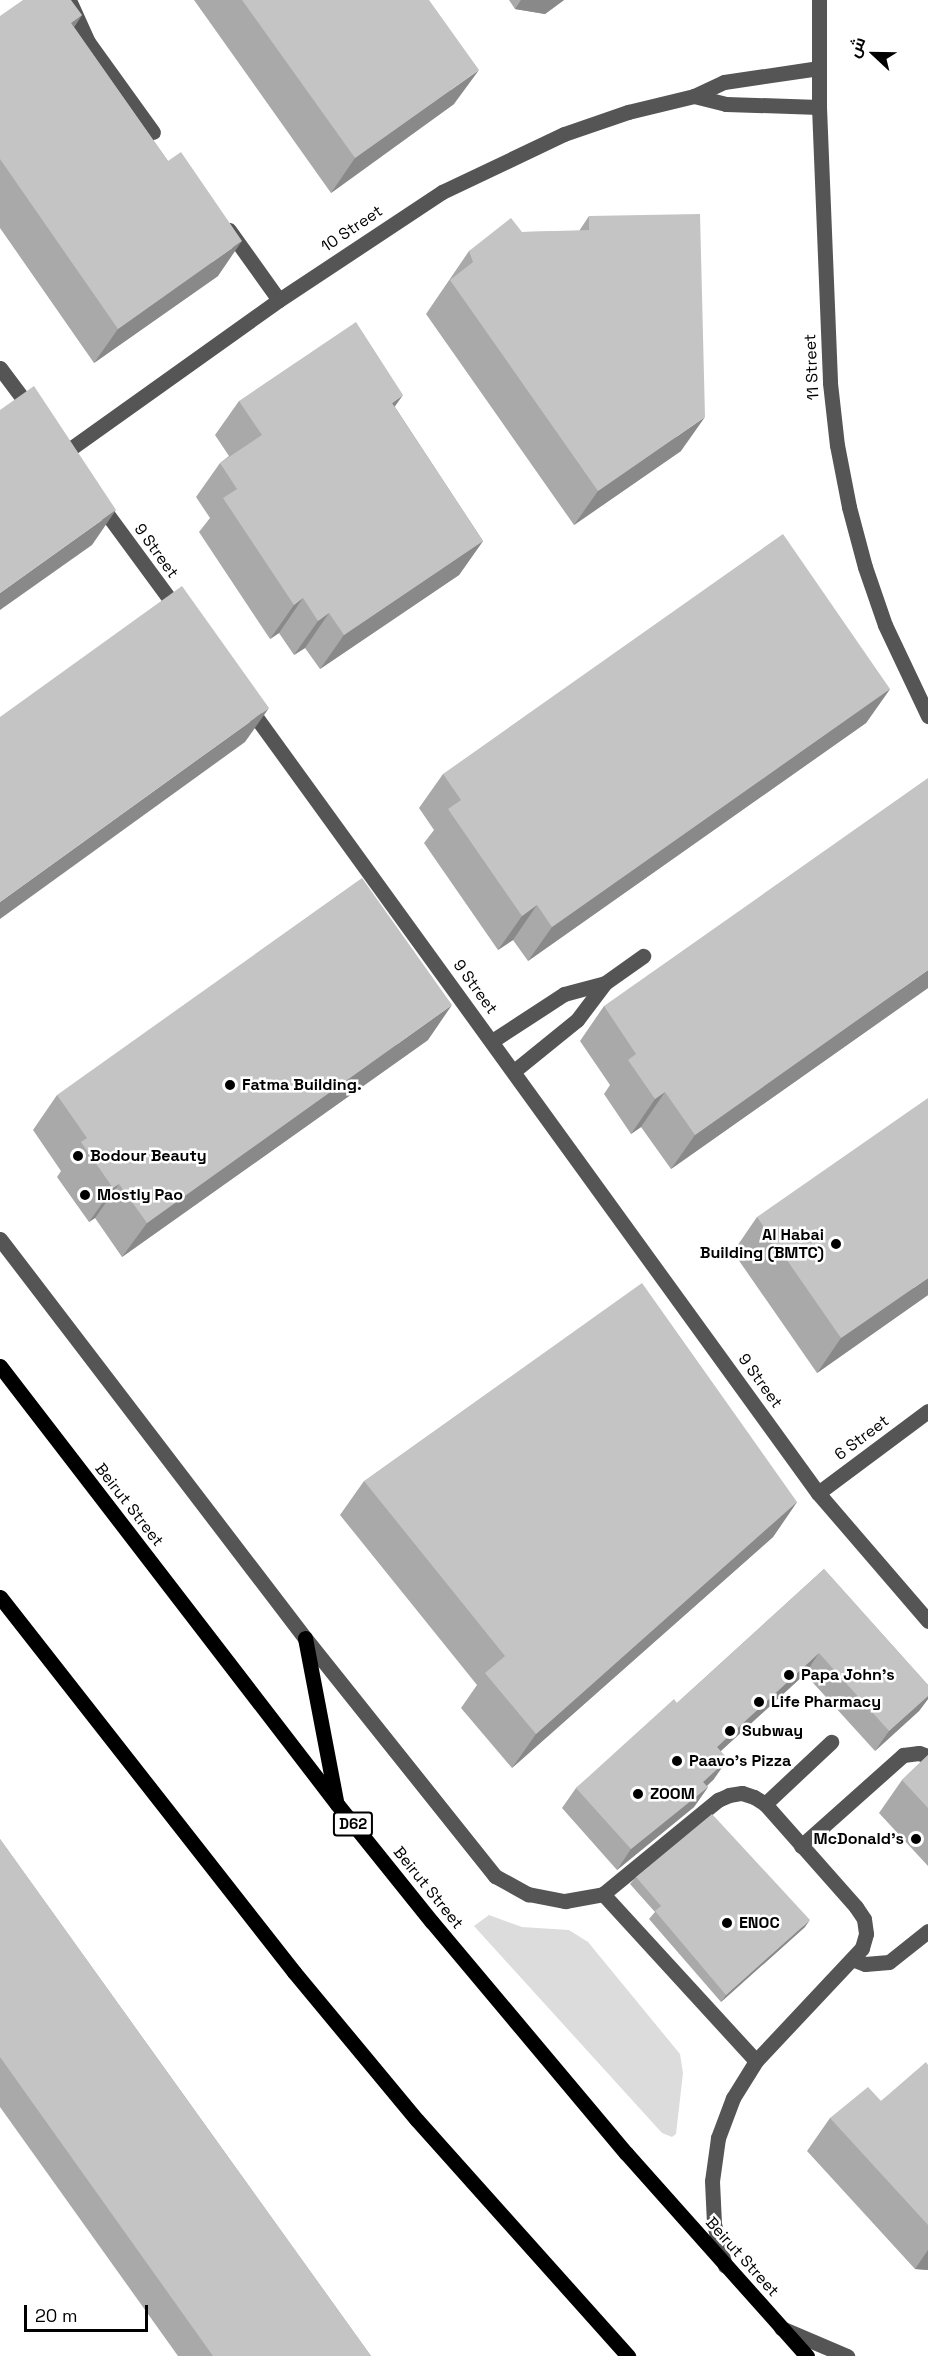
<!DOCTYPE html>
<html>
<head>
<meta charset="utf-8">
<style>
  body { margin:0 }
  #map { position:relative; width:928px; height:2356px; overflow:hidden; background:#fff; font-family:"Space Grotesk",Cairo,sans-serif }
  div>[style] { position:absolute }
  .green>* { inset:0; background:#dcdcdc }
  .minor>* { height:15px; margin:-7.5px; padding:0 7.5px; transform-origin:7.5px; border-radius:7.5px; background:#555 }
  .major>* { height:15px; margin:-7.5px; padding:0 7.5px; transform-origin:7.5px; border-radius:7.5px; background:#000 }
  .wall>* { inset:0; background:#a9a9a9 }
  .shaded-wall>* { inset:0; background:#898989 }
  .building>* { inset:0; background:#c4c4c4 }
  .dots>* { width:16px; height:16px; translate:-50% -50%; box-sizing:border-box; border:3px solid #fff; border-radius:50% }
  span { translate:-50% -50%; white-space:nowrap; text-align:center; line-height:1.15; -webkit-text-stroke:5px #fff; paint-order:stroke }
  .shield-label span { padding:2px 4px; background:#fff; border:2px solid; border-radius:4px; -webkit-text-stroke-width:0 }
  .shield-label { font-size:15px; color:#000; font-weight:700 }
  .street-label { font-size:16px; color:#000 }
  .poi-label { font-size:16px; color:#000; font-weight:700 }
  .left { translate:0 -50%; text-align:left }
  .right { translate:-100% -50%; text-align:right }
  .north { position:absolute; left:844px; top:24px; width:60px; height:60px; -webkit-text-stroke:4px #fff; paint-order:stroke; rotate:292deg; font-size:16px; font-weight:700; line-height:24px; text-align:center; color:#000 }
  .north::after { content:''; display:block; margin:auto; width:21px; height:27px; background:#000; clip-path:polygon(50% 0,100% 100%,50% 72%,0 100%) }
  .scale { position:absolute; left:24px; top:2305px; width:124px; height:27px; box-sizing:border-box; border:3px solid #000; border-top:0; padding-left:8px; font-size:18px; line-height:21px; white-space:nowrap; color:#000; -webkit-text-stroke:4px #fff; paint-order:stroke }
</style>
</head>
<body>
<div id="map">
  <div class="green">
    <div style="clip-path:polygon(489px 1915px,522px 1927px,569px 1930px,588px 1942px,680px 2054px,683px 2073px,676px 2134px,672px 2137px,662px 2133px,474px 1926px)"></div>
  </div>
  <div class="minor">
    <div style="left:69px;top:0;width:46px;rotate:65.7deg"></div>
    <div style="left:88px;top:42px;width:111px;rotate:54.2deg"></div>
    <div style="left:819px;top:0;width:107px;rotate:90deg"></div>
    <div style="left:819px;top:107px;width:276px;rotate:87.7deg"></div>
    <div style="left:830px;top:383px;width:62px;rotate:83.6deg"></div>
    <div style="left:837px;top:445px;width:63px;rotate:79deg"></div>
    <div style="left:849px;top:507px;width:62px;rotate:75.1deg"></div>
    <div style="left:865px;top:567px;width:61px;rotate:71deg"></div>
    <div style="left:885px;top:625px;width:101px;rotate:64.7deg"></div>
    <div style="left:694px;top:96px;width:33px;rotate:14deg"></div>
    <div style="left:726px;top:104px;width:93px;rotate:1.8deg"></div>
    <div style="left:229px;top:230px;width:86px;rotate:54.5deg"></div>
    <div style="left:0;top:368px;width:54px;rotate:53.3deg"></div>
    <div style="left:63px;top:454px;width:265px;rotate:-35.5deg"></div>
    <div style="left:279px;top:300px;width:196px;rotate:-33.5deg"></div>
    <div style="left:442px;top:192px;width:135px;rotate:-25.4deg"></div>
    <div style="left:564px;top:134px;width:68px;rotate:-19deg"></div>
    <div style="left:628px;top:112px;width:68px;rotate:-13.6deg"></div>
    <div style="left:694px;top:96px;width:33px;rotate:-25deg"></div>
    <div style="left:724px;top:82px;width:96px;rotate:-8.4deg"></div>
    <div style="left:99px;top:503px;width:135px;rotate:53.7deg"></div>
    <div style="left:248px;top:706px;width:972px;rotate:54.09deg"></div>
    <div style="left:818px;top:1493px;width:169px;rotate:49.3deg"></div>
    <div style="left:492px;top:1041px;width:86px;rotate:-33.1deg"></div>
    <div style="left:564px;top:994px;width:42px;rotate:-15deg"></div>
    <div style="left:514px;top:1071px;width:81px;rotate:-39deg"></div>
    <div style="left:577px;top:1020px;width:46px;rotate:-52.9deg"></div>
    <div style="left:605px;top:983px;width:47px;rotate:-35.4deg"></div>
    <div style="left:0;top:1239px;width:502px;rotate:52.61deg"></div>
    <div style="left:305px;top:1638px;width:305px;rotate:51.4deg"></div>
    <div style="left:495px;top:1876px;width:38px;rotate:29deg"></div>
    <div style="left:528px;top:1894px;width:38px;rotate:11deg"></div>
    <div style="left:565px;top:1901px;width:39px;rotate:-10deg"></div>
    <div style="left:603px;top:1894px;width:149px;rotate:-39.3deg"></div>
    <div style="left:718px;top:1800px;width:12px;rotate:-24deg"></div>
    <div style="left:729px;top:1795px;width:13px;rotate:-9deg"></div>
    <div style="left:742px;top:1793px;width:13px;rotate:18deg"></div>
    <div style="left:754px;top:1797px;width:13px;rotate:32deg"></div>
    <div style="left:765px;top:1804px;width:137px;rotate:48.5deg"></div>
    <div style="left:856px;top:1907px;width:14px;rotate:56deg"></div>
    <div style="left:864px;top:1919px;width:15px;rotate:82deg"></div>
    <div style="left:866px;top:1934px;width:15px;rotate:106deg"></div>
    <div style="left:862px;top:1948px;width:155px;rotate:133.2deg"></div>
    <div style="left:756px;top:2061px;width:44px;rotate:121.9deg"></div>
    <div style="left:733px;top:2098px;width:43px;rotate:110.6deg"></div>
    <div style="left:718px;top:2138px;width:43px;rotate:97.9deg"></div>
    <div style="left:712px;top:2181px;width:43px;rotate:87.3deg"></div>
    <div style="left:714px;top:2224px;width:43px;rotate:75.3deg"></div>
    <div style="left:818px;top:1493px;width:137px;rotate:-36.7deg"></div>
    <div style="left:765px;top:1804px;width:91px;rotate:-43.2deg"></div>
    <div style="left:801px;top:1846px;width:137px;rotate:-41.7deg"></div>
    <div style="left:903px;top:1755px;width:16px;rotate:-7deg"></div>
    <div style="left:919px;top:1753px;width:9px;rotate:18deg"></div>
    <div style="left:603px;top:1894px;width:226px;rotate:47.5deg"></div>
    <div style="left:852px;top:1959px;width:14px;rotate:21deg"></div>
    <div style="left:865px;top:1964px;width:24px;rotate:-5deg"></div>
    <div style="left:889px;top:1962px;width:50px;rotate:-38.5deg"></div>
    <div style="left:781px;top:2328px;width:72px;rotate:23deg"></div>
  </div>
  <div class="major">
    <div style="left:0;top:1366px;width:553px;rotate:52.43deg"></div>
    <div style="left:337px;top:1804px;width:151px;rotate:51.2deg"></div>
    <div style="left:432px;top:1922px;width:302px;rotate:50deg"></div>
    <div style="left:626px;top:2153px;width:272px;rotate:48.3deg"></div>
    <div style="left:0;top:1597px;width:477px;rotate:51.9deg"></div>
    <div style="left:294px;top:1972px;width:192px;rotate:50.3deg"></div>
    <div style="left:417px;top:2120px;width:317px;rotate:48.2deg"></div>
    <div style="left:305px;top:1638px;width:166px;rotate:79.2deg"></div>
  </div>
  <div class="wall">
    <div style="clip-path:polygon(194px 0,429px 0,454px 104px,331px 193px)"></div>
    <div style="clip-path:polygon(509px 0,564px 0,545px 14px,515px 9px)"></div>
    <div style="clip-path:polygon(82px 15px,74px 27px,168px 161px,218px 276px,94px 363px,0 228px,0 16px)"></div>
    <div style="clip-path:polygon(589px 216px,681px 451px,574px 525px,426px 314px,469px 251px,522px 232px,579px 231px)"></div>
    <div style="clip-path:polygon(239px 401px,395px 407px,483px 541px,459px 575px,320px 669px,305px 648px,294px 655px,279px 633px,270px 639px,199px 532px,210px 518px,196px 497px,220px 463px,229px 456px,215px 435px)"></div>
    <div style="clip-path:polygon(890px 689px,866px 723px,528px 961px,513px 940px,498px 950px,424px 843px,434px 830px,419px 808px,443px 774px)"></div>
    <div style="clip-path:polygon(928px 988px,671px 1169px,641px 1127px,631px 1134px,604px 1094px,610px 1085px,580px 1041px,604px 1006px)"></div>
    <div style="clip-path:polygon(428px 1040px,122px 1257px,95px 1218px,89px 1222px,57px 1177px,61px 1171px,33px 1130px,57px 1095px)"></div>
    <div style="clip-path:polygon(757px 1217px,928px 1295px,817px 1373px,733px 1252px)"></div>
    <div style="clip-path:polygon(364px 1481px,797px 1502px,773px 1537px,512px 1768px,461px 1708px,477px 1685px,340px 1515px)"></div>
    <div style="clip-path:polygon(824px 1569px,928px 1685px,928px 1699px,919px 1711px,875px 1751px,805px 1674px,721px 1751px,714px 1779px,707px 1786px,708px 1787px,694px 1807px,617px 1870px,562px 1808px,576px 1788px,677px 1703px)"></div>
    <div style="clip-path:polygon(928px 1755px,928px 1866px,879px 1813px,902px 1780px)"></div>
    <div style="clip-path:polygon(0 1839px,371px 2356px,178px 2356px,0 2107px)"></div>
    <div style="clip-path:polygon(636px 1877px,805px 1927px,721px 2002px,649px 1919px,655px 1912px,630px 1884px)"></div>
    <div style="clip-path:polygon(928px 2065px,928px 2270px,915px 2269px,807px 2151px,830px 2118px,881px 2101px)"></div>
  </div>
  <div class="shaded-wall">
    <div style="clip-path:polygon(521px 0,564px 0,545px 14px,515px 9px)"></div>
    <div style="clip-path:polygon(82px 15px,58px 50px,71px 23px)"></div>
    <div style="clip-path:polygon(479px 70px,454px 104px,331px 193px,355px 158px)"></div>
    <div style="clip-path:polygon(242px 241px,218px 276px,94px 363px,118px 329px)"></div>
    <div style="clip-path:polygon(403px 395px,379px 429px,392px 403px)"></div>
    <div style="clip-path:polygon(705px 417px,681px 451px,574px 525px,598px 491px)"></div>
    <div style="clip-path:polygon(116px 510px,92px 545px,0 610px,0 593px)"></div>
    <div style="clip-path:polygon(483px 541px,459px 575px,320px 669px,344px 635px)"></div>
    <div style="clip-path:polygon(303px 598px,279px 633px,270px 639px,294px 605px)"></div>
    <div style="clip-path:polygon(329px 613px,305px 648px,294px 655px,318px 621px)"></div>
    <div style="clip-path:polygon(890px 689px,866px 723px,528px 961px,552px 927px)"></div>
    <div style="clip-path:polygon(269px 708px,245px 742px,0 919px,0 902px)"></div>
    <div style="clip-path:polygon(537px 905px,513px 940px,498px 950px,522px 916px)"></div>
    <div style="clip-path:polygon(928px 970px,928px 988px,671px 1169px,695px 1135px)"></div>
    <div style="clip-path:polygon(452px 1005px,428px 1040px,122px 1257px,147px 1223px)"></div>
    <div style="clip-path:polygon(665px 1092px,641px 1127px,631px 1134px,655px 1099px)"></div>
    <div style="clip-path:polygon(119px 1184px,95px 1218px,89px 1222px,113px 1188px)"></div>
    <div style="clip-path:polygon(928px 1278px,928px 1295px,817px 1373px,841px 1338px)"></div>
    <div style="clip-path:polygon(797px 1502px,773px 1537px,512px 1768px,536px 1734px)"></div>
    <div style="clip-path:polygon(819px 1653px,805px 1674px,703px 1767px,717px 1747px)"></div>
    <div style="clip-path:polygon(928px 1696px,928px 1699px,919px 1711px,875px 1751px,889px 1731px)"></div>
    <div style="clip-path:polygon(728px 1759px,714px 1779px,689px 1802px,703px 1782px)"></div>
    <div style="clip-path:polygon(708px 1787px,694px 1807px,617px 1870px,631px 1849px)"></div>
    <div style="clip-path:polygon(810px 1920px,805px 1927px,721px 2002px,726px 1995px)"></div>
    <div style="clip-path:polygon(928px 2250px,928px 2270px,915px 2269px)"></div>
  </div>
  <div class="building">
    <div style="clip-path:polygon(23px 0,71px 0,82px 15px,71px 23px,168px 161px,181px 152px,242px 241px,118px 329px,0 159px,0 16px)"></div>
    <div style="clip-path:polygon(242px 0,429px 0,479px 70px,355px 158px)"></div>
    <div style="clip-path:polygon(700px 214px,705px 417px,598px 491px,450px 280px,473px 262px,469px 251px,511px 218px,522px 232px,589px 230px,589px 216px)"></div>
    <div style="clip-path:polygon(356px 322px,403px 395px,392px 403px,483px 541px,344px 635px,329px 613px,318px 621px,303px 598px,294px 605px,223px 498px,237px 489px,220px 463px,262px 435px,239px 401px)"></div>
    <div style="clip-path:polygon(34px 386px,116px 510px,0 593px,0 410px)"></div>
    <div style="clip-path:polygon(783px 534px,890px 689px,552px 927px,537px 905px,522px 916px,448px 809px,461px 800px,443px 774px)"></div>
    <div style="clip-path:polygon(182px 586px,269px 708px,0 902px,0 717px)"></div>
    <div style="clip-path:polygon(928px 778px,928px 970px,695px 1135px,665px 1092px,655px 1099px,628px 1060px,636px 1054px,604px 1006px)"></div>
    <div style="clip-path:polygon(362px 878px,452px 1005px,147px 1223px,119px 1184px,113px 1188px,81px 1142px,87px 1138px,57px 1095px)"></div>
    <div style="clip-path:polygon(928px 1098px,928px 1278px,841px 1338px,757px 1217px)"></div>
    <div style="clip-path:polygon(642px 1283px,797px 1502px,536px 1734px,485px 1673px,505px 1656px,364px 1481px)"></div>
    <div style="clip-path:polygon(824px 1569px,928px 1685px,928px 1696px,889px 1731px,819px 1653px,717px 1747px,728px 1759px,703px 1782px,708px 1787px,631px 1849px,576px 1788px,674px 1699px,677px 1703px)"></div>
    <div style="clip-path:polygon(928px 1755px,928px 1808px,902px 1780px)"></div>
    <div style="clip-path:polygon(712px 1814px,810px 1920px,726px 1995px,655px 1911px,661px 1906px,636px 1877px)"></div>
    <div style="clip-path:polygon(0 1839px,371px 2356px,213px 2356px,0 2057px)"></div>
    <div style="clip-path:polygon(926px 2062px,928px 2065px,928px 2225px,830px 2118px,868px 2087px,881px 2101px)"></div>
  </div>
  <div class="dots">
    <div style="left:230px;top:1085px;background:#000"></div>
    <div style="left:78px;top:1156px;background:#000"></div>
    <div style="left:85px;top:1195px;background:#000"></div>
    <div style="left:836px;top:1244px;background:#000"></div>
    <div style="left:789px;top:1675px;background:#000"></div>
    <div style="left:759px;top:1702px;background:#000"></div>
    <div style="left:730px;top:1731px;background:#000"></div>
    <div style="left:677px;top:1761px;background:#000"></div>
    <div style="left:638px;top:1794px;background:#000"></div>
    <div style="left:916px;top:1839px;background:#000"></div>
    <div style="left:727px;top:1923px;background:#000"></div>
  </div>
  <div class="shield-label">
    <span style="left:353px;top:1824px">D62</span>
  </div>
  <div class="street-label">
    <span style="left:352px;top:229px;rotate:-34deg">10 Street</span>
    <span style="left:812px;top:367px;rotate:-93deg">11 Street</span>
    <span style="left:156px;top:551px;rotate:54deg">9 Street</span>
    <span style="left:475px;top:987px;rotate:54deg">9 Street</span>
    <span style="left:760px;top:1381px;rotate:54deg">9 Street</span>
    <span style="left:862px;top:1438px;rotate:-37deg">6 Street</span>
    <span style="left:129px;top:1505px;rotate:52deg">Beirut Street</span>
    <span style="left:428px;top:1888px;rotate:51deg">Beirut Street</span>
    <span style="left:742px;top:2257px;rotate:48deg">Beirut Street</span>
  </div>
  <div class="poi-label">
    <span class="left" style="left:242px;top:1085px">Fatma Building.</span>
    <span class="left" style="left:90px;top:1156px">Bodour Beauty</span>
    <span class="left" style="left:97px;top:1195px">Mostly Pao</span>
    <span class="right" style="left:824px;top:1244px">Al Habai<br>Building (BMTC)</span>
    <span class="left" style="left:801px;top:1675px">Papa John's</span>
    <span class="left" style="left:771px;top:1702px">Life Pharmacy</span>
    <span class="left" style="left:742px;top:1731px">Subway</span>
    <span class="left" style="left:689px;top:1761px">Paavo's Pizza</span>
    <span class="left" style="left:650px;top:1794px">ZOOM</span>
    <span class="right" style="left:904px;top:1839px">McDonald's</span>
    <span class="left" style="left:739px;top:1923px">ENOC</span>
  </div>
  <div class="north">ش</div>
  <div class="scale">20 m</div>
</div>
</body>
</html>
